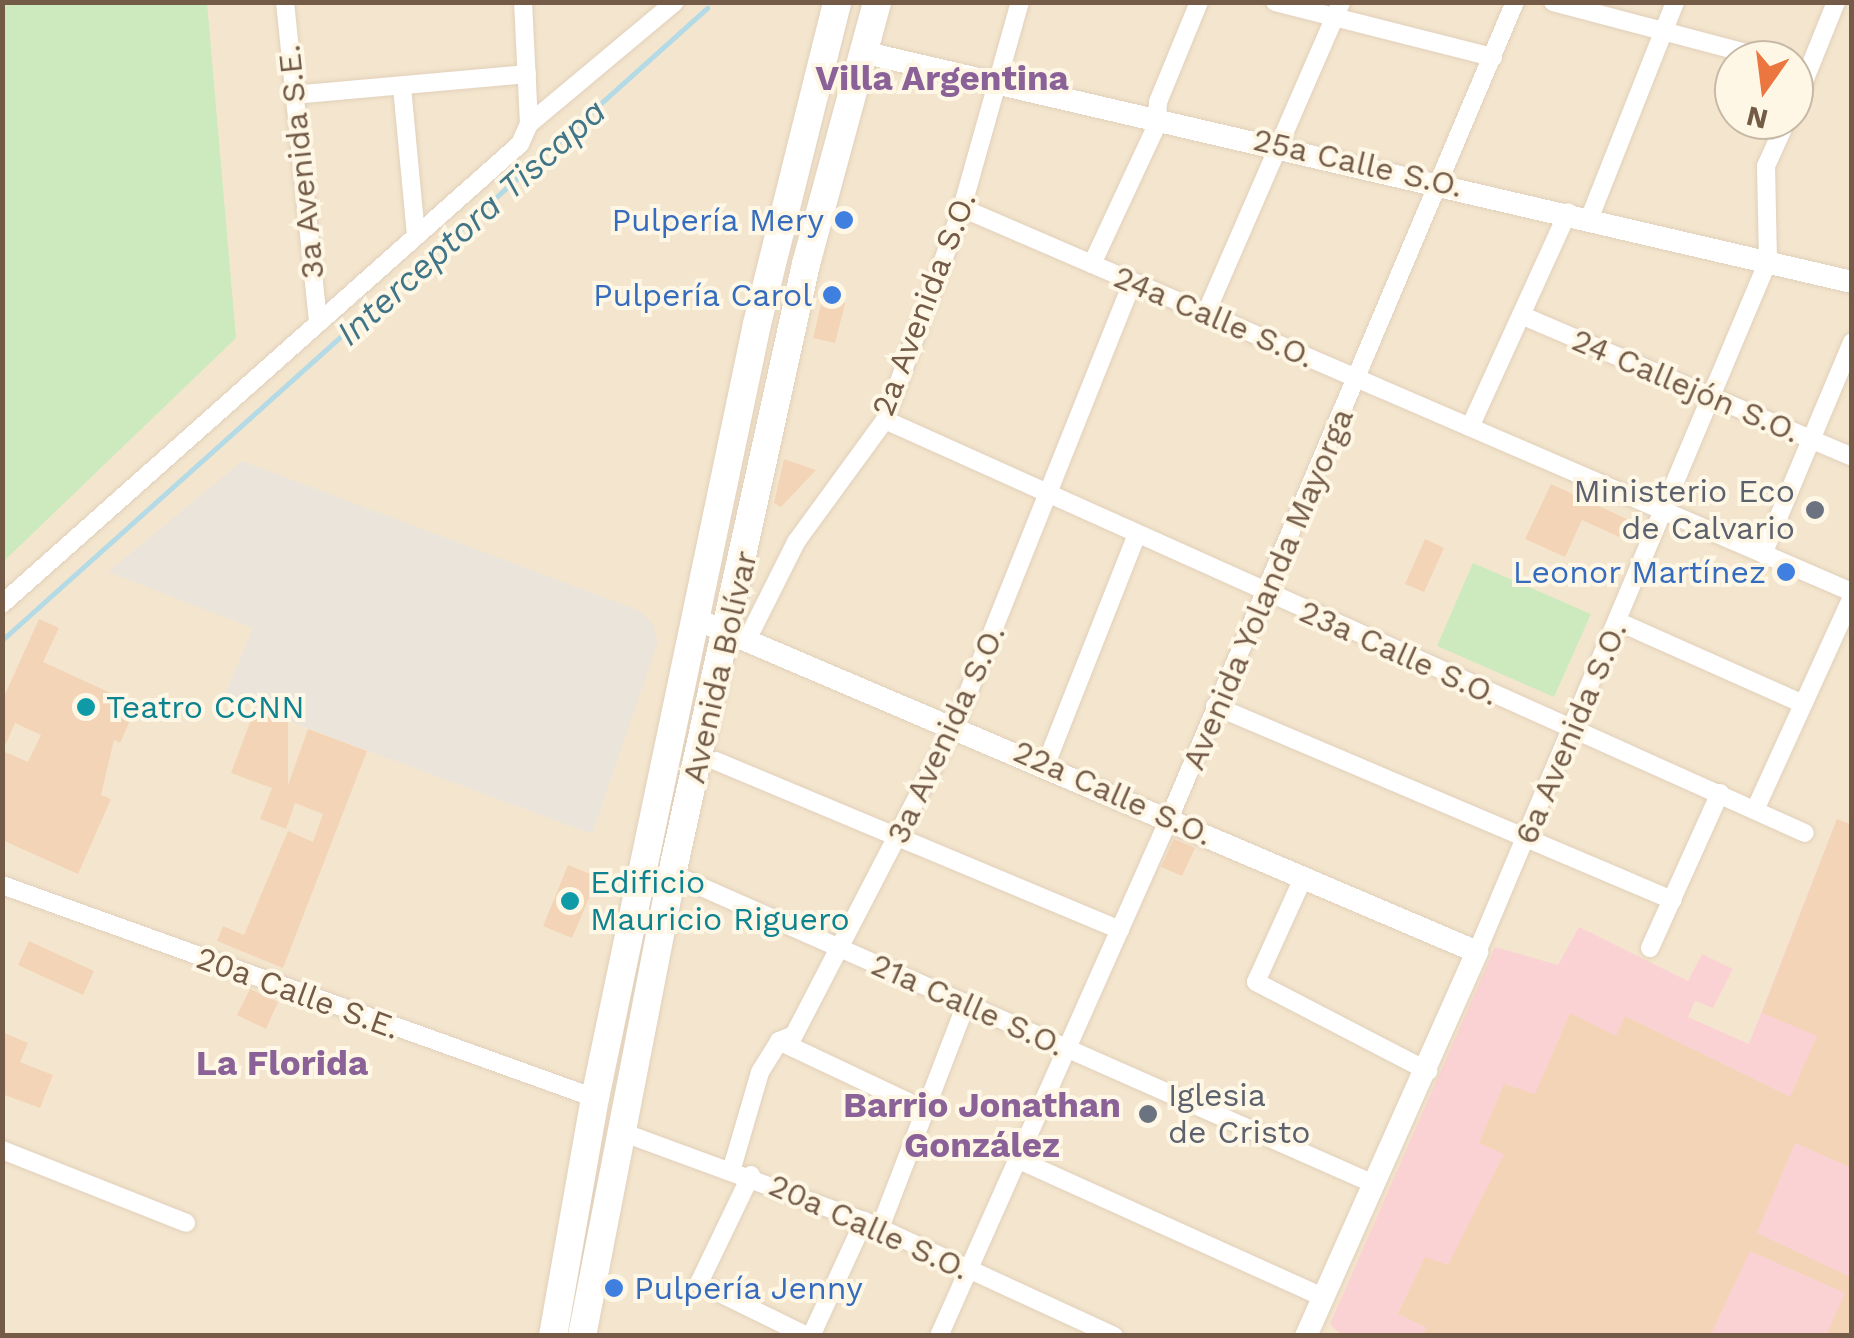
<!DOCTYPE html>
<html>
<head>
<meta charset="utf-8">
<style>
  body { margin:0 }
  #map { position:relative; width:1854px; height:1338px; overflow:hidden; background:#fdf4df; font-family:"Work Sans",sans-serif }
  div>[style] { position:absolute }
  .residential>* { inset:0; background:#f4e6ce }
  .industrial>* { inset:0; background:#ebe4db }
  .medical>* { inset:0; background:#fbd2d3 }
  .green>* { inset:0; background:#cceabe }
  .stream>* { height:5px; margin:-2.5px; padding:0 2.5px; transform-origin:2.5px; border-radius:2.5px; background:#b4dae6 }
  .building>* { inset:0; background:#f3d4b6 }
  .roads { filter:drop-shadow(0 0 2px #e1d0bb) drop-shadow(0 0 2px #e1d0bb) }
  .minor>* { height:18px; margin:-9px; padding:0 9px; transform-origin:9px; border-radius:9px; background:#fff }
  .tertiary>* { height:22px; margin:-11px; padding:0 11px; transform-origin:11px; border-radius:11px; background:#fff }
  .secondary>* { height:28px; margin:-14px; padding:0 14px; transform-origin:14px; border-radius:14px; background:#fff }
  .dots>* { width:28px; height:28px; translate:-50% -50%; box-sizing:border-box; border:5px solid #fff7e6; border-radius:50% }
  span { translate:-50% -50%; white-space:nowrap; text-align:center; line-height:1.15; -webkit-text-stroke:8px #fff7e6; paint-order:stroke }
  .street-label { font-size:32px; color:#735b47 }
  .shop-label { font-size:32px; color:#366cbe }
  .right { translate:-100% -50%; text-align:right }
  .left { translate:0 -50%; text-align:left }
  .worship-label { font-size:32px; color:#5b616d }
  .culture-label { font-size:32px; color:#0d838f }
  .neighbourhood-label { font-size:35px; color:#8a6297; font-weight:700 }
  .water-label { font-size:35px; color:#407588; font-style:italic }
  .frame { position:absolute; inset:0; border:5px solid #735b47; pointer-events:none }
  .north { position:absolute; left:1714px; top:40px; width:100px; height:100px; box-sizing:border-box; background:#fff7e6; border:2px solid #c7b9a6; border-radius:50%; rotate:194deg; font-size:28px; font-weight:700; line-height:40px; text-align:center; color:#735b47 }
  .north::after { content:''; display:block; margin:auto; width:35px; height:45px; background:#eb7640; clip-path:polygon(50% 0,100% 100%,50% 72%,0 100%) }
</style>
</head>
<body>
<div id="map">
  <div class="residential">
    <div style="clip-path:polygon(evenodd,3px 3px,1851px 3px,1851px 1335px,3px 1335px,3px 3px,1734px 60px,1794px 60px,1794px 120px,1734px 120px,1734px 60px)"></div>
  </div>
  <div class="industrial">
    <div style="clip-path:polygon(242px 461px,640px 611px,652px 623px,658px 641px,592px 834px,224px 697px,253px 628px,108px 572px)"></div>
  </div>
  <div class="medical">
    <div style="clip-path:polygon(1837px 819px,1851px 825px,1851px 1335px,1342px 1336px,1330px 1324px,1495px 947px,1558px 965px,1579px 927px,1688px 981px,1702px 954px,1733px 969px,1713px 1008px,1695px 1001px,1688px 1017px,1749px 1044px)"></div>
  </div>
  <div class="green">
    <div style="clip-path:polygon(3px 2px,207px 3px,236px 338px,3px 562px)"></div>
    <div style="clip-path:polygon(1473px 563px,1591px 614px,1554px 697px,1437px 646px)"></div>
  </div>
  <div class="stream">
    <div style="left:2px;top:640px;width:947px;rotate:-41.87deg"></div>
  </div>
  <div class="building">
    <div style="clip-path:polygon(825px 288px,841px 292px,845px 304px,835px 343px,813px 338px)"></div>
    <div style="clip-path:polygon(784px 459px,816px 470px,781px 507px,774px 503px)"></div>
    <div style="clip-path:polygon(1551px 484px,1627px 519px,1619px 537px,1582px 520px,1565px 557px,1525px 539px)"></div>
    <div style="clip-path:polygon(1425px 539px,1444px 548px,1424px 592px,1405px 584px)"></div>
    <div style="clip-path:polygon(evenodd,39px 619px,59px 628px,43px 662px,137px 705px,120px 743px,114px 740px,101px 795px,111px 799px,78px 874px,2px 840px,2px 701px,39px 619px,15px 723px,41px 735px,28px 762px,3px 751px,15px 723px)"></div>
    <div style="clip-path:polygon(255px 709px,288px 721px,288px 785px,308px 729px,367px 751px,283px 968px,217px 941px,223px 926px,244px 935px,288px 831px,313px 842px,323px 814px,295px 803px,286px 829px,260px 819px,272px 788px,231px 773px)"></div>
    <div style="clip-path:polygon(1837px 819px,1852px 825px,1852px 1168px,1795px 1143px,1757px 1233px,1852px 1278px,1852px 1336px,1826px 1336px,1845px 1293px,1750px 1251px,1710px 1336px,1423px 1336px,1426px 1327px,1398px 1314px,1425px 1257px,1448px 1265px,1504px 1154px,1479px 1143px,1504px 1084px,1535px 1094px,1570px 1013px,1616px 1036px,1625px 1016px,1790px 1097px,1817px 1036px,1762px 1013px)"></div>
    <div style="clip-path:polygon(1174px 839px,1195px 848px,1182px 876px,1161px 867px)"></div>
    <div style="clip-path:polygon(568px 865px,598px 877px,572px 938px,543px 926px)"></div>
    <div style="clip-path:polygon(29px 941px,94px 971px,83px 995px,18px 965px)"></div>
    <div style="clip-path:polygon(250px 989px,278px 1002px,266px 1029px,237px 1015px)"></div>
    <div style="clip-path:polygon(2px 1032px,28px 1043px,20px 1062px,53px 1075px,40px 1108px,2px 1094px)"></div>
  </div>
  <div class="roads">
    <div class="minor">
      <div style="left:285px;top:2px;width:321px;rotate:84.1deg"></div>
      <div style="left:1275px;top:2px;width:225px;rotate:14.2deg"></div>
      <div style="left:1553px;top:2px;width:228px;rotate:14.8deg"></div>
      <div style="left:402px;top:87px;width:149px;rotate:84.6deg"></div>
      <div style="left:293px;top:95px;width:235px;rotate:-5.1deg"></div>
      <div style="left:1794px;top:106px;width:112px;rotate:-68deg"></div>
      <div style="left:529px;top:124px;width:190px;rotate:-39.9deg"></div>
      <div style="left:962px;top:208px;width:969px;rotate:23.34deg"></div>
      <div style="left:1590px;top:217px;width:231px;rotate:-68.4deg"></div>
      <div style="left:1092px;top:264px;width:151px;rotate:-65deg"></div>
      <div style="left:1156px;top:127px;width:25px;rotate:-85deg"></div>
      <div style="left:1158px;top:102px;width:108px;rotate:-67.7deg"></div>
      <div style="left:1206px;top:313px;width:339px;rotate:-66.5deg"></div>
      <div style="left:1521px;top:315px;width:360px;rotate:23.2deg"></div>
      <div style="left:885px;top:420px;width:1008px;rotate:24.18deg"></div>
      <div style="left:1470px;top:427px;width:236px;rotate:-65.5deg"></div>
      <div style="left:1763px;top:554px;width:230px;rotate:-67.2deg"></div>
      <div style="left:2px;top:604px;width:693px;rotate:-41.61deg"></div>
      <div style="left:520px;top:144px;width:22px;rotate:-66deg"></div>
      <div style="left:529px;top:124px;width:122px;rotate:-92.8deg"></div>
      <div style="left:1619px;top:622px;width:201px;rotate:24deg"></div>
      <div style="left:747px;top:640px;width:110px;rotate:-63.4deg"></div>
      <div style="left:796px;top:542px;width:151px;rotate:-53.9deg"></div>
      <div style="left:885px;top:420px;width:226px;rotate:-70deg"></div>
      <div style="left:962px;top:208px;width:214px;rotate:-74.3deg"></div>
      <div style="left:1215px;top:706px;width:497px;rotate:23deg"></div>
      <div style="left:716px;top:761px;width:438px;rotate:22.7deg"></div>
      <div style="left:1046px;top:764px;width:244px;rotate:-68.4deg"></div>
      <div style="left:1755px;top:810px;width:234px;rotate:-65.5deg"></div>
      <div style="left:672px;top:874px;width:767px;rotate:23.83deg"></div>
      <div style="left:1304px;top:876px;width:116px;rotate:114.4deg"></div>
      <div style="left:1256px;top:982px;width:194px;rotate:27.4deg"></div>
      <div style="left:2px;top:885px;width:630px;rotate:19.76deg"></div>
      <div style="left:1650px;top:948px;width:170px;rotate:-65.7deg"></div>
      <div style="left:1477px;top:952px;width:750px;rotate:-67.16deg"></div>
      <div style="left:1768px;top:261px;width:95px;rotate:-91.2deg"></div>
      <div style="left:1766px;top:166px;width:51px;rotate:-65.5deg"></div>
      <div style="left:779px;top:1041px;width:159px;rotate:25.3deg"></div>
      <div style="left:619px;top:1131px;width:261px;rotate:20.2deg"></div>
      <div style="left:864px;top:1221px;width:275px;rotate:24.7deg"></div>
      <div style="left:2px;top:1150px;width:198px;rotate:21.6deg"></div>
      <div style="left:1017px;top:1159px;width:336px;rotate:24.3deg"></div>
      <div style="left:732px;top:1168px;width:100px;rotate:-73.7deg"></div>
      <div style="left:760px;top:1072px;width:36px;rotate:-58deg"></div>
      <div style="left:779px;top:1041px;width:16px;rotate:-22deg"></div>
      <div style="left:794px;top:1035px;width:352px;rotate:-62.6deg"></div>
      <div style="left:956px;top:723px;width:475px;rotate:-68.2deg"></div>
      <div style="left:751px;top:1175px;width:120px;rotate:115.7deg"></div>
      <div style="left:699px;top:1283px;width:120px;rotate:26.1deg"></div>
      <div style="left:880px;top:1228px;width:240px;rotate:-69deg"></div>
      <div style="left:811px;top:1336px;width:127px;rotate:-65.3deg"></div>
      <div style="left:939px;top:1336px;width:566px;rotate:-66.02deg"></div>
      <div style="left:1169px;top:819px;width:887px;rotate:-67.05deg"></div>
    </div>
    <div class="tertiary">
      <div style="left:862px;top:52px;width:1016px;rotate:13.08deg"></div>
      <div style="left:696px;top:619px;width:849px;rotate:23.09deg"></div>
      <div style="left:1477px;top:952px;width:420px;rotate:114deg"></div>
    </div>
    <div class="secondary">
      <div style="left:553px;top:1336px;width:242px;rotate:-80deg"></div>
      <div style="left:595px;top:1098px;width:791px;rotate:-78.18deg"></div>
      <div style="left:757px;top:324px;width:332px;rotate:-76deg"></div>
      <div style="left:582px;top:1336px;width:471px;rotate:-79deg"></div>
      <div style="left:672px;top:874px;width:625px;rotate:-77.61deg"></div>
      <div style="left:806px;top:264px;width:271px;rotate:-74.8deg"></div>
    </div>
  </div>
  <div class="dots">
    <div style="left:844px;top:220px;background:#3f7fe0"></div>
    <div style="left:832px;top:295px;background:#3f7fe0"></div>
    <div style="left:1815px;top:510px;background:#6b7280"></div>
    <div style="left:1786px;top:572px;background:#3f7fe0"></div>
    <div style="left:86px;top:707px;background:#0f9aa8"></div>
    <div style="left:570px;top:901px;background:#0f9aa8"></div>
    <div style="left:1148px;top:1114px;background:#6b7280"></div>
    <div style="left:614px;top:1288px;background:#3f7fe0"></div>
  </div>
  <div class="street-label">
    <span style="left:301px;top:162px;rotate:-96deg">3a Avenida S.E.</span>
    <span style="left:1358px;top:163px;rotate:13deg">25a Calle S.O.</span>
    <span style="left:924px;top:304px;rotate:-69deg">2a Avenida S.O.</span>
    <span style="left:1214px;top:317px;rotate:23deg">24a Calle S.O.</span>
    <span style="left:1686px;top:386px;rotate:23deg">24 Callejón S.O.</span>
    <span style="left:1268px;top:589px;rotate:-67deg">Avenida Yolanda Mayorga</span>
    <span style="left:1399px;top:653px;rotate:24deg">23a Calle S.O.</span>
    <span style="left:720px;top:667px;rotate:-77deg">Avenida Bolívar</span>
    <span style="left:1571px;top:733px;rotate:-67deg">6a Avenida S.O.</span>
    <span style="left:946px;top:734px;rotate:-65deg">3a Avenida S.O.</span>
    <span style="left:1113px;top:793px;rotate:24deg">22a Calle S.O.</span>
    <span style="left:298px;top:993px;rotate:20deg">20a Calle S.E.</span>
    <span style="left:968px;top:1005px;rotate:24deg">21a Calle S.O.</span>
    <span style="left:869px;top:1227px;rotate:24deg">20a Calle S.O.</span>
  </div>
  <div class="shop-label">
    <span class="right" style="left:824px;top:220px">Pulpería Mery</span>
    <span class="right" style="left:812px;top:295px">Pulpería Carol</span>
    <span class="right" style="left:1766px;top:572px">Leonor Martínez</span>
    <span class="left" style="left:634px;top:1288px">Pulpería Jenny</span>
  </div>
  <div class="worship-label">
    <span class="right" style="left:1795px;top:510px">Ministerio Eco<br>de Calvario</span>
    <span class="left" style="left:1168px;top:1114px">Iglesia<br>de Cristo</span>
  </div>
  <div class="culture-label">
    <span class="left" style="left:106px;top:707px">Teatro CCNN</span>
    <span class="left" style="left:590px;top:901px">Edificio<br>Mauricio Riguero</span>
  </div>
  <div class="neighbourhood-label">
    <span style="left:942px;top:78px">Villa Argentina</span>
    <span style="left:282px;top:1063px">La Florida</span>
    <span style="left:982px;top:1125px">Barrio Jonathan<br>González</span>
  </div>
  <div class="water-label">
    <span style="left:471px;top:222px;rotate:-42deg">Interceptora Tiscapa</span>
  </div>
  <div class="frame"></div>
  <div class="north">N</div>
</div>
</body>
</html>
